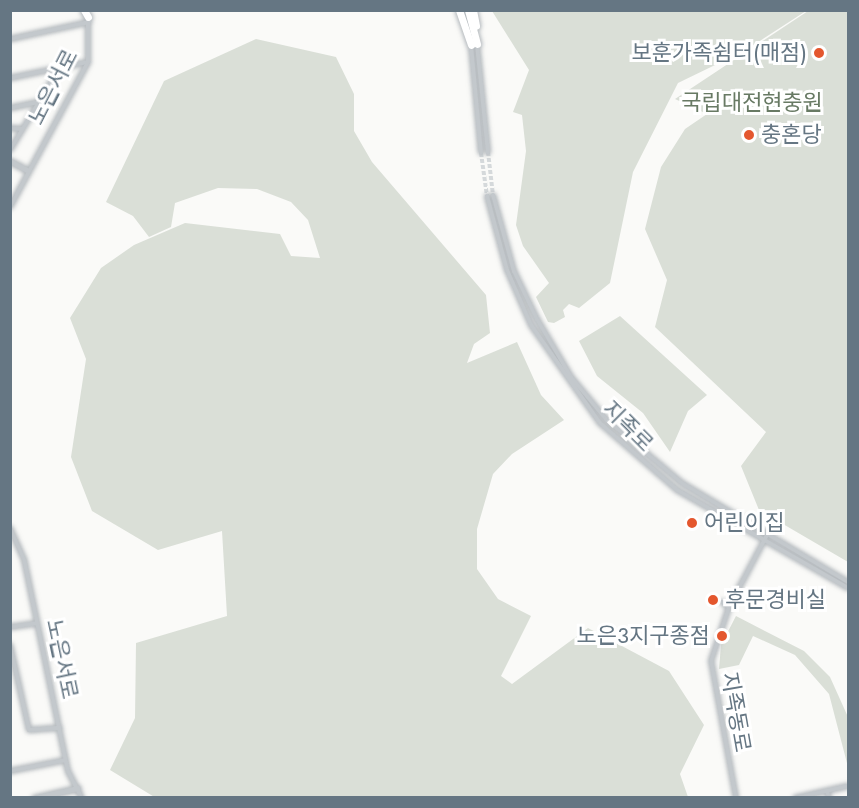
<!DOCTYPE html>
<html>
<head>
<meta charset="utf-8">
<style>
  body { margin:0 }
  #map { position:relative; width:859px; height:808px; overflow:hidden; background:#fafaf8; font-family:Jost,"Noto Sans KR",sans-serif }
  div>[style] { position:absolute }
  .green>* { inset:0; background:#dadfd7 }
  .minor-tunnel>* { height:4px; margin-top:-2px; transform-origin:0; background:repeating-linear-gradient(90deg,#d5d9db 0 4px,transparent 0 6px) }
  .roads { filter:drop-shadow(0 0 2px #b5babe) drop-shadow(0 0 2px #b5babe) }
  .minor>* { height:4px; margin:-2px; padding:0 2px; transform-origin:2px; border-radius:2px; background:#c3c8cc }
  .tertiary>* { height:5px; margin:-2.5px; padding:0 2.5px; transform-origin:2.5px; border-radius:2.5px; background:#c3c8cc }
  .primary>* { height:7px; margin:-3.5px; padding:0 3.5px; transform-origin:3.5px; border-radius:3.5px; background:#fff }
  .dots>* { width:16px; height:16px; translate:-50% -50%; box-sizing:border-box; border:3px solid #fff; border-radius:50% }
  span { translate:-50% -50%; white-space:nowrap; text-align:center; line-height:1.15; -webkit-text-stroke:6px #fff; paint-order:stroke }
  .poi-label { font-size:22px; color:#657683 }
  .right { translate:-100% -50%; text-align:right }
  .left { translate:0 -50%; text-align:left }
  .street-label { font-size:22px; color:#657683 }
  .park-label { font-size:22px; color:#687a64 }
  .frame { position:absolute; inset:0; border:12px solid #657683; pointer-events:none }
</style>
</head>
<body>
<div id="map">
  <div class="green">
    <div style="clip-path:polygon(492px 11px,806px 11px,746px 50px,678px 83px,633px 172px,610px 283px,579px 308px,569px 304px,563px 310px,565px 317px,554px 323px,548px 322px,536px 297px,549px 283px,523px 246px,516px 225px,526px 151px,522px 115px,513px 112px,529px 70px)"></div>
    <div style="clip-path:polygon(808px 11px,848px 11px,848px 562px,759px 510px,741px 466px,766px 432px,655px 327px,667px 280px,645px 229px,661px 167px,685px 129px,707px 114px,675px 99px)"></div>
    <div style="clip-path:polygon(256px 39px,336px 57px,354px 94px,354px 131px,372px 162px,486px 295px,490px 333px,474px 344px,467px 363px,517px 342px,541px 395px,564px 420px,512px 454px,493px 474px,477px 529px,477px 569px,498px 599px,531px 616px,501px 676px,512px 684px,588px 628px,669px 671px,704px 725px,680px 774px,688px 797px,156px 798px,110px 770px,135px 718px,136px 643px,227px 616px,222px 531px,158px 550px,92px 511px,71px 457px,86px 359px,70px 318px,101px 268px,134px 245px,185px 223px,280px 234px,291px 256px,320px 258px,308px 220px,291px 202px,257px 189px,218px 188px,175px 203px,171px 227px,149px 237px,133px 216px,106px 202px,164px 81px)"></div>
    <div style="clip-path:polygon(620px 316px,707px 395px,688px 411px,670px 452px,643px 413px,597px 376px,579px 341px)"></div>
    <div style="clip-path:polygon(736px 616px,804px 651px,830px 677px,848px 717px,848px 767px,829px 694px,795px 655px,753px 636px,739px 665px,719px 669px,721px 645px)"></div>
  </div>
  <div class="minor-tunnel">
    <div style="left:488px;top:152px;width:43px;rotate:83.4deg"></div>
    <div style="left:481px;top:153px;width:43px;rotate:82.1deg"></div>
  </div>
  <div class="roads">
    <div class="minor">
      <div style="left:10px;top:39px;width:81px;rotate:-12.1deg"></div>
      <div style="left:477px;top:44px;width:109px;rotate:84.2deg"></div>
      <div style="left:471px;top:45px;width:108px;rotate:84.7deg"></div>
      <div style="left:10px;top:78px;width:80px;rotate:-11.6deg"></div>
      <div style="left:10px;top:108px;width:29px;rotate:-12deg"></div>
      <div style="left:10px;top:128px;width:12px;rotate:5deg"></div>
      <div style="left:10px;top:150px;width:97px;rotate:-58.9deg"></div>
      <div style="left:493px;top:195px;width:79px;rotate:74.6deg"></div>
      <div style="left:514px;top:271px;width:53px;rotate:64.4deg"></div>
      <div style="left:537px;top:319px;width:67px;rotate:59.6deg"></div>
      <div style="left:571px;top:377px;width:55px;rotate:50.2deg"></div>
      <div style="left:606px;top:419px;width:99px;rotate:40.1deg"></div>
      <div style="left:682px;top:483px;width:193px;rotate:30.8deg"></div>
      <div style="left:487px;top:196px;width:77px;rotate:74.9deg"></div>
      <div style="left:507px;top:270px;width:60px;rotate:66.4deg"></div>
      <div style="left:531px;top:325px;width:120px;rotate:54.9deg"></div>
      <div style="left:600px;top:423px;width:102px;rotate:41deg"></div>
      <div style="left:677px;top:490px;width:197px;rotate:29.8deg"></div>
      <div style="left:10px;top:207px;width:165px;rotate:-61.7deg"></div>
      <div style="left:88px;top:62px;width:45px;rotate:-90deg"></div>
      <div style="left:10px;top:528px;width:34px;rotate:66deg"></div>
      <div style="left:24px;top:559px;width:217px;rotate:78.3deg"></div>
      <div style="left:68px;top:771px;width:30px;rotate:63deg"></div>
      <div style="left:722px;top:602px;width:9px;rotate:36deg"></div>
      <div style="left:10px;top:627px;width:27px;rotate:-8deg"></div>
      <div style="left:10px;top:645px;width:87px;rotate:77.4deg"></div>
      <div style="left:29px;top:730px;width:31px;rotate:-4deg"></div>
      <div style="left:10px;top:771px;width:57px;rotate:-11.1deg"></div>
      <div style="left:827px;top:791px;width:7px;rotate:74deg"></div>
      <div style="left:736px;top:798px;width:139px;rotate:-100.3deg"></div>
      <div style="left:711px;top:661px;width:57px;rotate:-71.6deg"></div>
      <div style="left:729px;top:607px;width:81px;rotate:-62.2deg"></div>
      <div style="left:795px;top:798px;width:54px;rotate:-12.8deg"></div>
    </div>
    <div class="tertiary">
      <div style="left:10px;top:161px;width:19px;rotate:28deg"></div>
      <div style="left:34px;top:798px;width:45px;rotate:-12.8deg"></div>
    </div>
    <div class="primary">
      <div style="left:84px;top:10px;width:8px;rotate:60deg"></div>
      <div style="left:459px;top:10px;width:37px;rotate:71deg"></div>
      <div style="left:468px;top:10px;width:35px;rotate:75deg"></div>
      <div style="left:473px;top:10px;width:16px;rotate:79deg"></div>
    </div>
  </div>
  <div class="dots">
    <div style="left:819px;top:53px;background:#e4572e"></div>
    <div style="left:749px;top:135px;background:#e4572e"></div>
    <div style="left:692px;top:523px;background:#e4572e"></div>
    <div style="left:713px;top:600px;background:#e4572e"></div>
    <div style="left:722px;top:636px;background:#e4572e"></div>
  </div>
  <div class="poi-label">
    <span class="right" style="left:807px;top:53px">보훈가족쉼터(매점)</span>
    <span class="left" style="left:761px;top:135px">충혼당</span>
    <span class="left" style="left:704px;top:523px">어린이집</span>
    <span class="left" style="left:725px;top:600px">후문경비실</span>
    <span class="right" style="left:710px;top:636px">노은3지구종점</span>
  </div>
  <div class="street-label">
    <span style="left:53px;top:87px;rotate:-63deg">노은서로</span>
    <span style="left:628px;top:426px;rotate:45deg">지족로</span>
    <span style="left:62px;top:659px;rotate:78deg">노은서로</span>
    <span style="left:736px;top:712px;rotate:80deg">지족동로</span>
  </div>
  <div class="park-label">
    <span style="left:752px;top:103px">국립대전현충원</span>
  </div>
  <div class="frame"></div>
</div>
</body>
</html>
